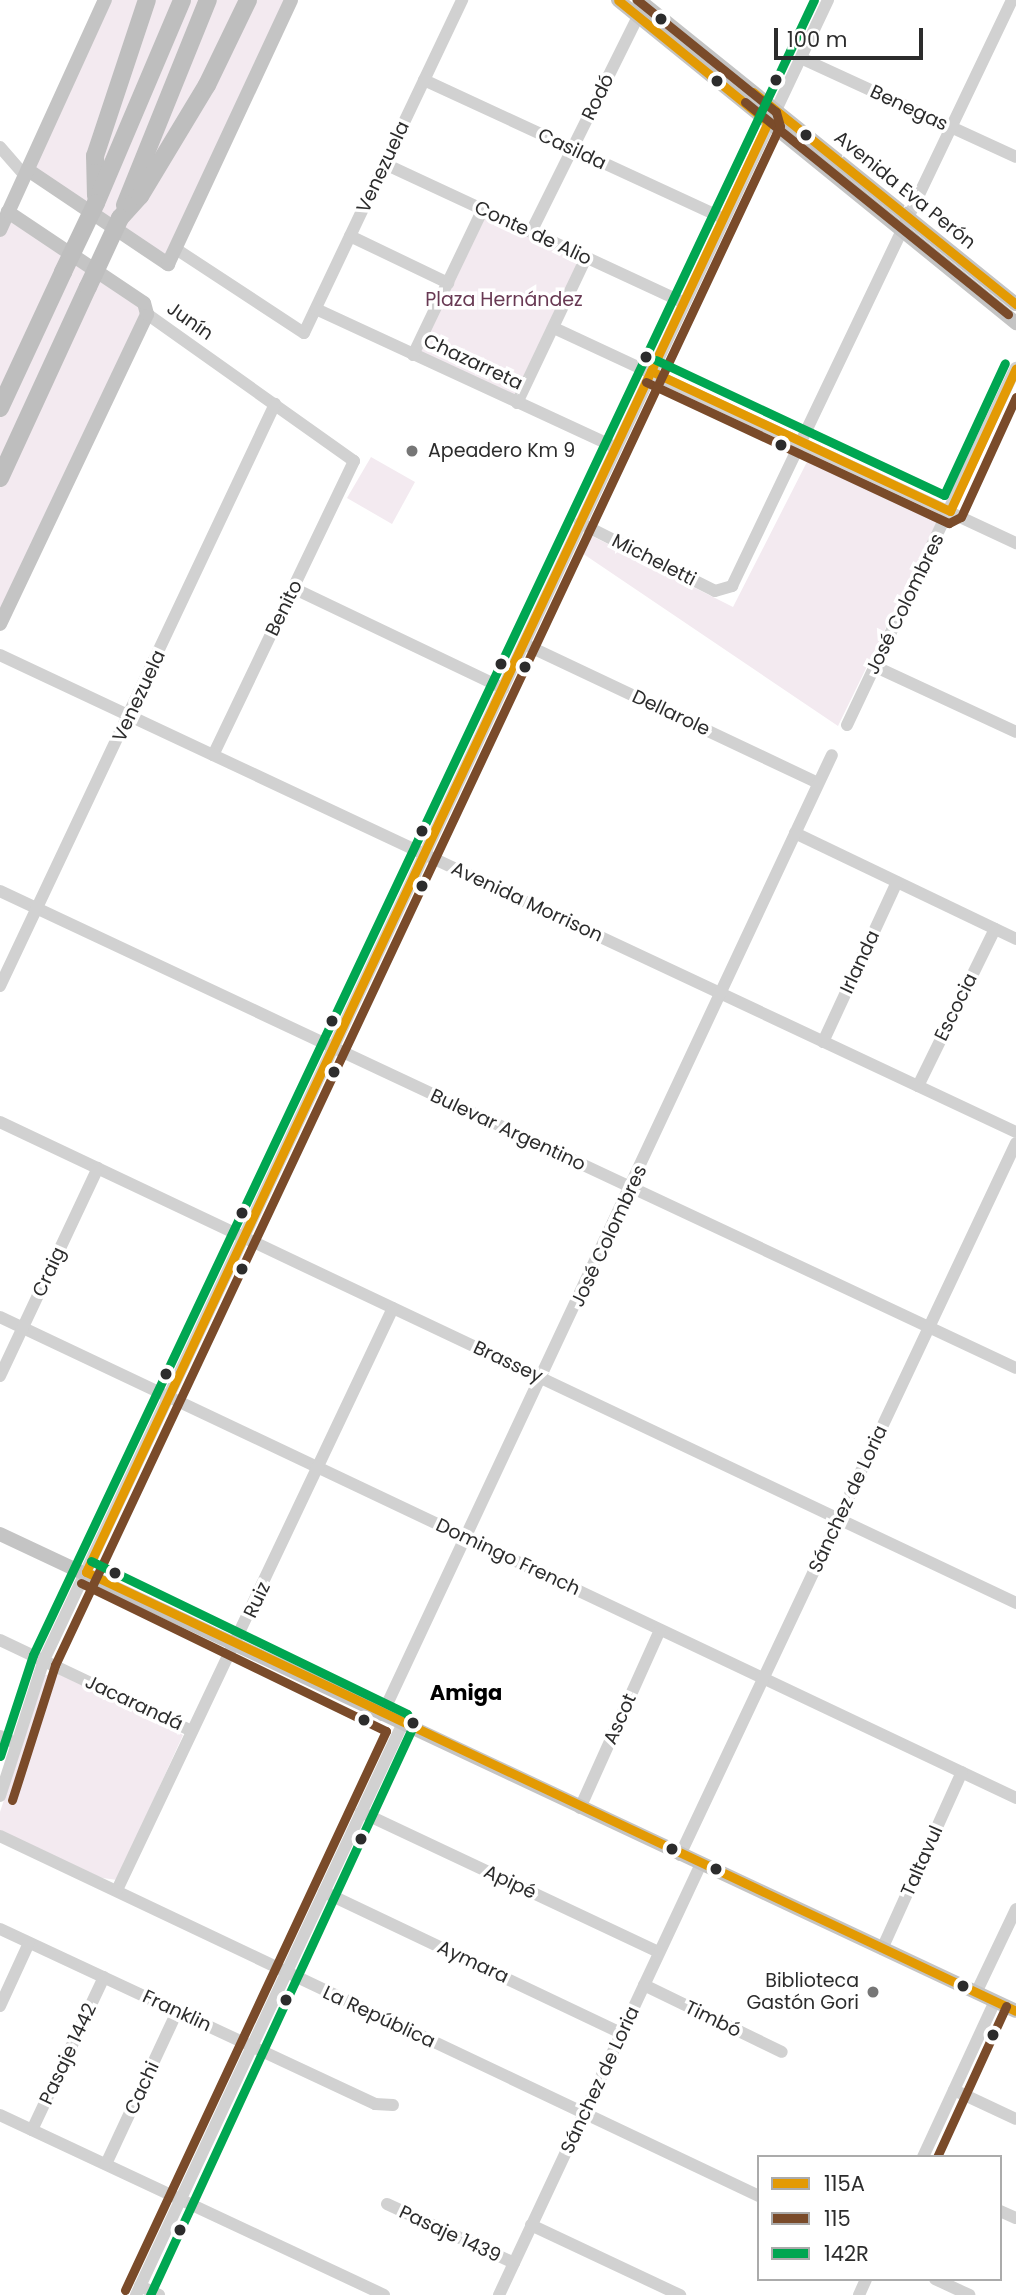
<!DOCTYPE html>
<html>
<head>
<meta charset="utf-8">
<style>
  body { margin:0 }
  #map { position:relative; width:1016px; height:2295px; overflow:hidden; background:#fff; font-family:Poppins,sans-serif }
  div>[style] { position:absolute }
  .green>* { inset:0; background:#f3eaf0 }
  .minor>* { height:12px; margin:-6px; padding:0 6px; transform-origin:6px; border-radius:6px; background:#d1d1d1 }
  .major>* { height:14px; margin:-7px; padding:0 7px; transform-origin:7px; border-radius:7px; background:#c4c4c4 }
  .highway>* { height:18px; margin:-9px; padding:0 9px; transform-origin:9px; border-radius:9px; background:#bebebe }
  .highway-bridge>* { height:18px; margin:-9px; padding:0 9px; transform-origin:9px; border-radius:9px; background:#bebebe }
  .bus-1>* { height:9px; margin:-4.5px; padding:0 4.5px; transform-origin:4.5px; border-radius:4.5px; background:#e39a04 }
  .bus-2>* { height:9px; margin:-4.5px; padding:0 4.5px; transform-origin:4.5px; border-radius:4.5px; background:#7a4b2a }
  .bus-3>* { height:9px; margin:-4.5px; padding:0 4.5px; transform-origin:4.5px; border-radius:4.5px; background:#00a651 }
  .dots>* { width:19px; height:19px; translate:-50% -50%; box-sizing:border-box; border:4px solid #fff; border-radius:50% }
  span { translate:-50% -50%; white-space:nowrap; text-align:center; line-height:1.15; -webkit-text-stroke:7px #fff; paint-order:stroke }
  .street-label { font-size:19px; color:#2c2c2c }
  .park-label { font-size:19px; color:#683953 }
  .poi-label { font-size:19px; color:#2c2c2c }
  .left { translate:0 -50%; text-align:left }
  .right { translate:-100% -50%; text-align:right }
  .neighbourhood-label { font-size:21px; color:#000; font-weight:700 }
  .legend { position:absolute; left:757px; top:2155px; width:245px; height:126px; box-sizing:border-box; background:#fff; border:2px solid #ababab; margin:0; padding:9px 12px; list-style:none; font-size:21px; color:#2c2c2c }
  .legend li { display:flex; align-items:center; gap:14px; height:35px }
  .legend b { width:35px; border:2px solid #ababab }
  .scale { position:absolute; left:774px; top:28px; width:149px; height:32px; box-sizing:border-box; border:4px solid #2c2c2c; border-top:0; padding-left:9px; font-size:21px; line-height:24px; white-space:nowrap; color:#2c2c2c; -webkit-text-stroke:5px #fff; paint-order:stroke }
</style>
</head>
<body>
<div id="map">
  <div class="green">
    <div style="clip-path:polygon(105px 0,291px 0,168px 264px,28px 170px)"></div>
    <div style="clip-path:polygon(483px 209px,586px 258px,517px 403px,413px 355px)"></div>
    <div style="clip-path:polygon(8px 212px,144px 303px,147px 314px,0 624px,0 230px)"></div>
    <div style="clip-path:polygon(810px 456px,939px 518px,838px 726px,579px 551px,590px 535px,733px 607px)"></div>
    <div style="clip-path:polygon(371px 457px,415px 482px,392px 524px,347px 498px)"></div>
    <div style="clip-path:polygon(62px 1673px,183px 1735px,117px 1880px,89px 1876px,0 1831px,0 1812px,45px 1675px)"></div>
  </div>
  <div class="minor">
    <div style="left:803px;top:59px;width:234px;rotate:24.7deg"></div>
    <div style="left:424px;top:80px;width:327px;rotate:24.8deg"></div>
    <div style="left:0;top:147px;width:38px;rotate:49deg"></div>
    <div style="left:385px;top:164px;width:327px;rotate:24.9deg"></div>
    <div style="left:531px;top:232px;width:248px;rotate:-63.6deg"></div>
    <div style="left:350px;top:236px;width:109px;rotate:25.6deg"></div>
    <div style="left:176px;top:249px;width:153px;rotate:33.3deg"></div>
    <div style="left:304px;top:333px;width:369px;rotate:-64.6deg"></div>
    <div style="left:316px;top:309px;width:329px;rotate:24.8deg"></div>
    <div style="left:147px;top:314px;width:254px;rotate:35.4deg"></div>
    <div style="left:354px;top:461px;width:326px;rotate:115.6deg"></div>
    <div style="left:554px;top:328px;width:510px;rotate:24.96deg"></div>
    <div style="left:413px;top:355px;width:162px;rotate:-64.4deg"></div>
    <div style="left:517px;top:403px;width:161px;rotate:-64.6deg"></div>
    <div style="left:580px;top:523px;width:151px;rotate:26.7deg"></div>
    <div style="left:715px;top:591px;width:18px;rotate:-16deg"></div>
    <div style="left:732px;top:586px;width:649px;rotate:-64.46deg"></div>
    <div style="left:293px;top:588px;width:233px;rotate:25.5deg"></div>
    <div style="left:524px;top:644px;width:325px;rotate:25.3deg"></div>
    <div style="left:0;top:655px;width:1122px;rotate:25.15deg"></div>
    <div style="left:876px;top:667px;width:154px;rotate:24.9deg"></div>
    <div style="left:847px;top:725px;width:395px;rotate:-64.7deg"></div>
    <div style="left:795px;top:833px;width:245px;rotate:25.6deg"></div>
    <div style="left:0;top:891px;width:1122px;rotate:25.15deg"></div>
    <div style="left:0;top:986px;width:644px;rotate:-64.71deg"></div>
    <div style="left:823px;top:1042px;width:176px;rotate:-65.2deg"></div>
    <div style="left:918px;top:1086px;width:175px;rotate:-63.9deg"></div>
    <div style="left:0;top:1122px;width:1124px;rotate:25.33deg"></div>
    <div style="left:0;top:1317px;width:1124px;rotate:25.33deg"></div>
    <div style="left:0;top:1376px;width:230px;rotate:-64.8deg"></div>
    <div style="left:0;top:1640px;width:212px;rotate:25.4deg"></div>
    <div style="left:382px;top:1715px;width:1060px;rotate:-64.89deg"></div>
    <div style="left:0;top:1736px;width:17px;rotate:25deg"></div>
    <div style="left:0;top:1796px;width:143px;rotate:-72.1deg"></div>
    <div style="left:44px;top:1660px;width:1836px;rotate:-64.72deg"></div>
    <div style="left:580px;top:1808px;width:195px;rotate:-65.8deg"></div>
    <div style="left:361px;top:1812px;width:329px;rotate:25.2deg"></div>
    <div style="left:0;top:1836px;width:840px;rotate:25.38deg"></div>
    <div style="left:680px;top:1855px;width:787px;rotate:-64.74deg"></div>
    <div style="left:117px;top:1890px;width:644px;rotate:-64.63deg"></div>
    <div style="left:324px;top:1892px;width:329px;rotate:25.4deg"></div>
    <div style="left:0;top:1929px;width:414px;rotate:25deg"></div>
    <div style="left:375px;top:2104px;width:18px;rotate:3deg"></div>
    <div style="left:882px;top:1949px;width:194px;rotate:-65.7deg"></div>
    <div style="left:644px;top:1985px;width:153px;rotate:25.9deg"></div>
    <div style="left:976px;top:1993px;width:93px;rotate:-64.5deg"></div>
    <div style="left:0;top:2006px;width:69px;rotate:-65.3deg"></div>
    <div style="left:954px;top:2090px;width:68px;rotate:25.1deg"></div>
    <div style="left:0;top:2115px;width:424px;rotate:25.1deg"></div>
    <div style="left:32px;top:2130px;width:169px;rotate:-64.8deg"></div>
    <div style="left:923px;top:2157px;width:172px;rotate:-65.2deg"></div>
    <div style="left:106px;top:2164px;width:168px;rotate:-65deg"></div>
    <div style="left:387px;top:2204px;width:140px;rotate:24.9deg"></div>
    <div style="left:1000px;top:2211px;width:17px;rotate:24deg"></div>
    <div style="left:531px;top:2225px;width:165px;rotate:25.2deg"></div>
    <div style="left:935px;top:2279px;width:38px;rotate:25deg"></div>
    <div style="left:140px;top:2286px;width:21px;rotate:25deg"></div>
    <div style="left:136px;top:2295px;width:629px;rotate:-64.98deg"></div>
    <div style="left:499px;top:2295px;width:476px;rotate:-64.9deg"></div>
    <div style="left:859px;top:2295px;width:17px;rotate:-66deg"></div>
  </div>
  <div class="major">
    <div style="left:618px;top:0;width:513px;rotate:39.06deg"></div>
    <div style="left:639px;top:0;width:484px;rotate:38.9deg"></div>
    <div style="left:28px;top:170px;width:169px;rotate:33.9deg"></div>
    <div style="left:168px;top:264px;width:291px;rotate:-65deg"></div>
    <div style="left:0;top:230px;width:253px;rotate:-65.5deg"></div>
    <div style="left:0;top:624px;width:343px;rotate:-64.6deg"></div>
    <div style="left:147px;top:314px;width:11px;rotate:-105deg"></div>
    <div style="left:144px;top:303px;width:164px;rotate:-146.2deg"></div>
    <div style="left:0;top:1534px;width:1122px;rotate:25.15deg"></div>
  </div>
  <div class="highway">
    <div style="left:96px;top:196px;width:40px;rotate:-91.4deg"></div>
    <div style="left:95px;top:156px;width:164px;rotate:-71.6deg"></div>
    <div style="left:96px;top:203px;width:220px;rotate:-67deg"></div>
    <div style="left:125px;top:205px;width:221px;rotate:-68deg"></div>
    <div style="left:120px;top:218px;width:30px;rotate:-48deg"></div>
    <div style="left:140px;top:196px;width:130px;rotate:-58.9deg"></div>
    <div style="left:207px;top:85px;width:94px;rotate:-64.2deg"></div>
    <div style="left:0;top:408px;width:150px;rotate:-65.1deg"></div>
    <div style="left:0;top:478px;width:210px;rotate:-65.3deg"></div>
  </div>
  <div class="highway-bridge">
    <div style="left:63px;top:272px;width:76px;rotate:-64.4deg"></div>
    <div style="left:88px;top:287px;width:76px;rotate:-65.1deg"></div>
  </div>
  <div class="bus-1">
    <div style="left:753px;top:92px;width:338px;rotate:38.9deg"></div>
    <div style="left:651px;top:371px;width:330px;rotate:25.1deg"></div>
    <div style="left:950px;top:511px;width:157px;rotate:-65.2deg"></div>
    <div style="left:86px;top:1572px;width:1602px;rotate:-64.81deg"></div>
    <div style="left:768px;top:122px;width:193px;rotate:-140.9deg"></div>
    <div style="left:86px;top:1572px;width:1028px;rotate:25.27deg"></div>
  </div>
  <div class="bus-2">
    <div style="left:745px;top:102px;width:338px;rotate:38.9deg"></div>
    <div style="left:646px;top:382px;width:334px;rotate:25deg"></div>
    <div style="left:949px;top:523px;width:13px;rotate:-27deg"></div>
    <div style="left:961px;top:517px;width:132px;rotate:-65.4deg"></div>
    <div style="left:81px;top:1583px;width:339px;rotate:25.9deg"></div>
    <div style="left:386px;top:1731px;width:617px;rotate:115.03deg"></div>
    <div style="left:12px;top:1800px;width:142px;rotate:-72.3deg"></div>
    <div style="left:55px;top:1665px;width:1701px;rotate:-64.78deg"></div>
    <div style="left:780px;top:126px;width:15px;rotate:-106deg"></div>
    <div style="left:776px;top:112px;width:179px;rotate:-141.1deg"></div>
    <div style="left:937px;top:2157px;width:166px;rotate:-65.4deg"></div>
  </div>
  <div class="bus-3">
    <div style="left:656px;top:360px;width:318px;rotate:25.1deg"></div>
    <div style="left:944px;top:495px;width:145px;rotate:-65.2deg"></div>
    <div style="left:91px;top:1561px;width:351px;rotate:25.8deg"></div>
    <div style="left:407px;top:1714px;width:12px;rotate:55deg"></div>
    <div style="left:414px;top:1724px;width:629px;rotate:114.81deg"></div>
    <div style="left:0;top:1756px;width:106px;rotate:-71.9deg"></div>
    <div style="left:33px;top:1655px;width:1830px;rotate:-64.74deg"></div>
  </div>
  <div class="dots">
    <div style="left:661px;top:19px;background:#2c2c2c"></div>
    <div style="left:776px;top:80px;background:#2c2c2c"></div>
    <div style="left:717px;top:81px;background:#2c2c2c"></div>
    <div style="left:806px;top:135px;background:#2c2c2c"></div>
    <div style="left:646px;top:357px;background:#2c2c2c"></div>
    <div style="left:781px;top:445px;background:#2c2c2c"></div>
    <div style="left:412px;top:451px;background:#767676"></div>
    <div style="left:501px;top:664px;background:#2c2c2c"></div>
    <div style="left:525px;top:667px;background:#2c2c2c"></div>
    <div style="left:422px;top:831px;background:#2c2c2c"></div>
    <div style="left:422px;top:886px;background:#2c2c2c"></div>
    <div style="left:332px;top:1021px;background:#2c2c2c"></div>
    <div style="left:334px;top:1072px;background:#2c2c2c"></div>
    <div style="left:242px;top:1213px;background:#2c2c2c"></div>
    <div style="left:242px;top:1269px;background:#2c2c2c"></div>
    <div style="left:166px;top:1374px;background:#2c2c2c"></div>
    <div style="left:115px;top:1573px;background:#2c2c2c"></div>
    <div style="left:364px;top:1720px;background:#2c2c2c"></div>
    <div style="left:413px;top:1723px;background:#2c2c2c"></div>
    <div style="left:361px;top:1839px;background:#2c2c2c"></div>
    <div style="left:672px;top:1849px;background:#2c2c2c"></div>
    <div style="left:716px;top:1869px;background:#2c2c2c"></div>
    <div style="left:963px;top:1986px;background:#2c2c2c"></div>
    <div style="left:873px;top:1992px;background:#767676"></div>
    <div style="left:286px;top:2000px;background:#2c2c2c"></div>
    <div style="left:993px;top:2035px;background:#2c2c2c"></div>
    <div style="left:180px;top:2230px;background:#2c2c2c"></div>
  </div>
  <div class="street-label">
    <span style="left:598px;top:97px;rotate:-64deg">Rodó</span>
    <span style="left:909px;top:108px;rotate:25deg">Benegas</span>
    <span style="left:572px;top:149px;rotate:25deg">Casilda</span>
    <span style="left:383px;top:167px;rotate:-65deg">Venezuela</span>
    <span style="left:905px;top:190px;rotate:39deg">Avenida Eva Perón</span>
    <span style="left:533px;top:233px;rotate:25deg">Conte de Alio</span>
    <span style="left:190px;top:321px;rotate:35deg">Junín</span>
    <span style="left:473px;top:362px;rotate:25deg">Chazarreta</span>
    <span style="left:654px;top:560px;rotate:27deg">Micheletti</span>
    <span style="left:905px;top:604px;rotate:-64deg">José Colombres</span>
    <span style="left:284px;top:608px;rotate:-64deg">Benito</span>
    <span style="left:139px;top:696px;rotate:-65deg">Venezuela</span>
    <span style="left:671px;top:713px;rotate:25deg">Dellarole</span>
    <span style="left:527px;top:902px;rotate:25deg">Avenida Morrison</span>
    <span style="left:860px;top:962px;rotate:-65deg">Irlanda</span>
    <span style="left:956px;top:1007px;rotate:-64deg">Escocia</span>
    <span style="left:508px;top:1130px;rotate:25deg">Bulevar Argentino</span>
    <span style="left:609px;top:1236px;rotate:-65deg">José Colombres</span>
    <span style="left:49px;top:1272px;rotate:-65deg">Craig</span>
    <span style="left:508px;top:1362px;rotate:25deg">Brassey</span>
    <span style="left:848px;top:1499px;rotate:-65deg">Sánchez de Loria</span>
    <span style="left:508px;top:1557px;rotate:25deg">Domingo French</span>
    <span style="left:257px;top:1600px;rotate:-65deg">Ruiz</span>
    <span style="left:134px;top:1703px;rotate:25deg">Jacarandá</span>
    <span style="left:620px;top:1719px;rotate:-66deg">Ascot</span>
    <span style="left:922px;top:1861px;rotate:-66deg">Taltavul</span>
    <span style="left:510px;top:1882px;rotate:25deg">Apipé</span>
    <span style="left:473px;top:1962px;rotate:25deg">Aymara</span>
    <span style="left:177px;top:2011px;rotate:25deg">Franklin</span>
    <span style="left:379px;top:2017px;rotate:25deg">La República</span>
    <span style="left:713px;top:2019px;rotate:26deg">Timbó</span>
    <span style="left:68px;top:2054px;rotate:-65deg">Pasaje 1442</span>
    <span style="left:600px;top:2080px;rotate:-65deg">Sánchez de Loria</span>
    <span style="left:142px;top:2088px;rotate:-65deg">Cachi</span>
    <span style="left:450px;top:2234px;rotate:25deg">Pasaje 1439</span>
  </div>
  <div class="park-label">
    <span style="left:504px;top:300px">Plaza Hernández</span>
  </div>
  <div class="poi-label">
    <span class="left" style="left:428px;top:451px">Apeadero Km 9</span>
    <span class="right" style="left:859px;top:1992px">Biblioteca<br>Gastón Gori</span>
  </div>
  <div class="neighbourhood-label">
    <span style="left:466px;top:1693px">Amiga</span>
  </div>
  <ul class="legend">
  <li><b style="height:9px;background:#e39a04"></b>115A</li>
  <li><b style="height:9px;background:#7a4b2a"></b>115</li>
  <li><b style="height:9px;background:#00a651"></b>142R</li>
  </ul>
  <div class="scale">100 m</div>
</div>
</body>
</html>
